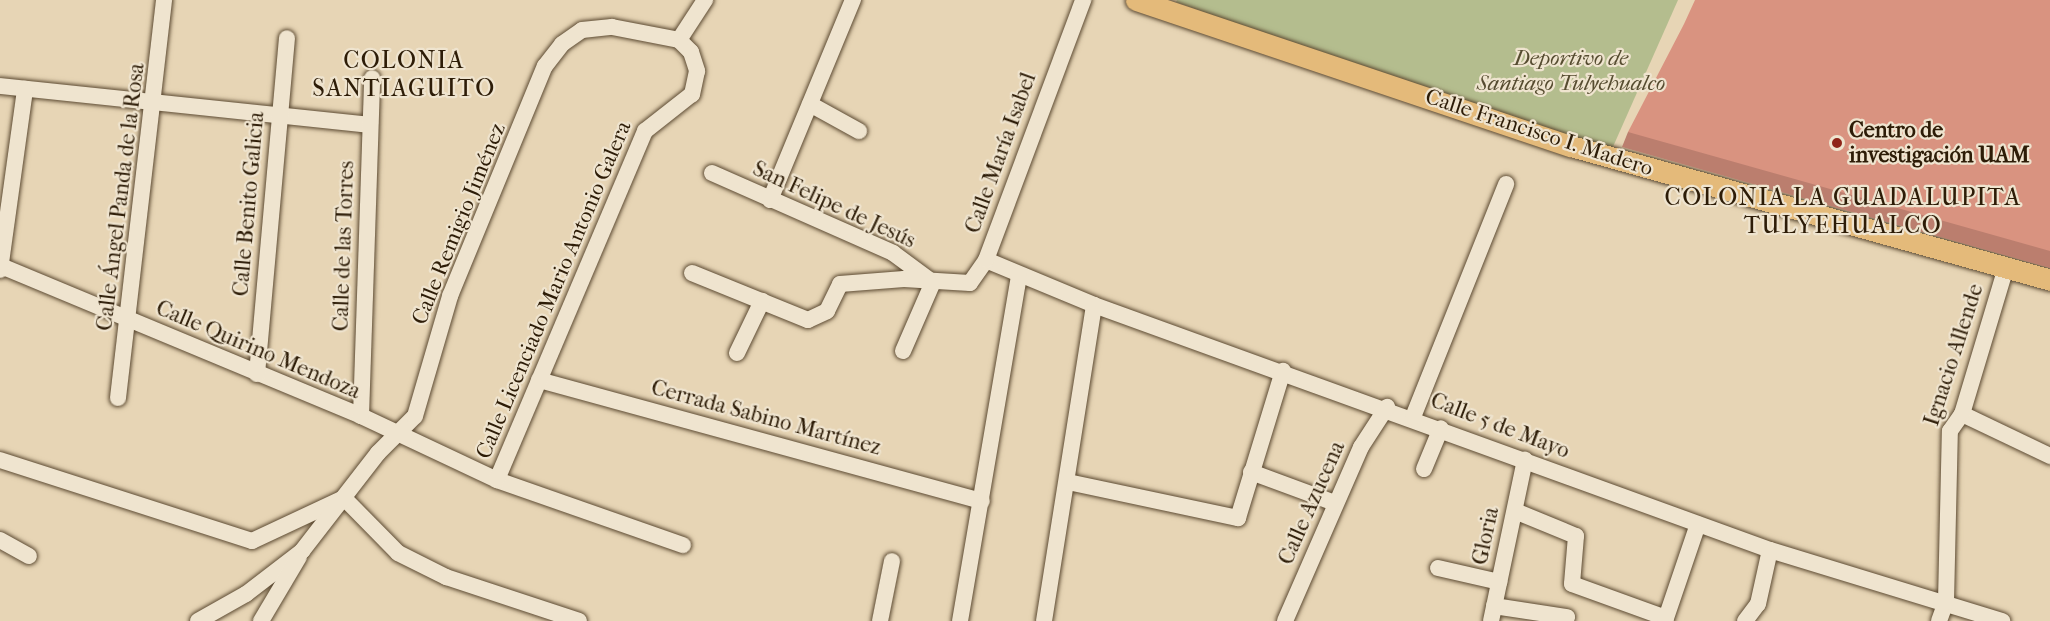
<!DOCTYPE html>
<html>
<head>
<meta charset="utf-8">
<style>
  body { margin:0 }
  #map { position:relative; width:2050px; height:621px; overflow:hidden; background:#e7d5b5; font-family:"IM FELL French Canon",serif }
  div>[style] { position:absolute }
  .green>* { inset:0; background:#b4bd8e }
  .roads { filter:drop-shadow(0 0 2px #5c4a32) drop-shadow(0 0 2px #5c4a32) }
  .minor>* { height:16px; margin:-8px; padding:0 8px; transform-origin:8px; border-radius:8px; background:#efe4cf }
  .major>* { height:21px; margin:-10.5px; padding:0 10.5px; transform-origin:10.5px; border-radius:10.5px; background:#e4ba7a }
  .wall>* { inset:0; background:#bb7e6e }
  .building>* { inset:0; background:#d99380 }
  .dots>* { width:16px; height:16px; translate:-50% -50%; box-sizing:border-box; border:3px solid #efe4cf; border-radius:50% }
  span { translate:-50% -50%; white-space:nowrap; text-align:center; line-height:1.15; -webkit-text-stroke:4.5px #efe4cf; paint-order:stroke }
  .park-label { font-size:22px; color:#564c30; font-style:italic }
  .poi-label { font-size:22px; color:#2d1c07; font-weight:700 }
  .left { translate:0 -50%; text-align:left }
  .street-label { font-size:22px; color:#2d1c07 }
  .neighbourhood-label { font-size:24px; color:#2d1c07; letter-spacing:1.5px }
</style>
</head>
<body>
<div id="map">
  <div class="green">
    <div style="clip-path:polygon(1678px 0,1608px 158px,1176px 2px,1177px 0)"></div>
  </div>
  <div class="roads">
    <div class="minor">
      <div style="left:679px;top:40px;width:48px;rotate:-57deg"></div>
      <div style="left:0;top:86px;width:372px;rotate:6deg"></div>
      <div style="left:810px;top:104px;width:56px;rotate:28.9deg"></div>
      <div style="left:712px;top:173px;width:198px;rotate:23.8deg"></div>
      <div style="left:893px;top:253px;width:47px;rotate:36.4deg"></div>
      <div style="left:770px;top:200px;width:217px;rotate:-67.5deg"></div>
      <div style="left:986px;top:260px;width:117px;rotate:22.6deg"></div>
      <div style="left:1094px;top:305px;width:719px;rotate:19.92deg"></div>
      <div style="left:1770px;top:550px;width:243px;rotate:17deg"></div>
      <div style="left:1px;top:266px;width:390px;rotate:22.6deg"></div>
      <div style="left:361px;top:416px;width:150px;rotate:25.2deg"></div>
      <div style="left:497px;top:480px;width:197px;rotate:19.3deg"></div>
      <div style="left:0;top:270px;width:183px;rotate:-82.1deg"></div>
      <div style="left:692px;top:273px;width:125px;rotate:22.1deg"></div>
      <div style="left:808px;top:320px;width:21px;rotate:-25deg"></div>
      <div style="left:827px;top:311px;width:30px;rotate:-64deg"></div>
      <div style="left:840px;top:284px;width:64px;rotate:-4.5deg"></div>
      <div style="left:904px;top:279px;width:66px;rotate:3.5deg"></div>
      <div style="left:970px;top:283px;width:28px;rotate:-55deg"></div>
      <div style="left:986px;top:260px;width:278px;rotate:-69.5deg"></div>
      <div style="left:903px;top:351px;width:75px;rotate:-66.5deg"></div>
      <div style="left:737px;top:353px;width:58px;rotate:-64.3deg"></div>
      <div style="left:257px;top:374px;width:337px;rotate:-84.9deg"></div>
      <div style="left:539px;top:380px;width:459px;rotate:15.3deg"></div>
      <div style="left:118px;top:398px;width:401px;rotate:-83.4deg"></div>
      <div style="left:1962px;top:414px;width:98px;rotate:25.5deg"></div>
      <div style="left:361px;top:416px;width:338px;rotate:-88.1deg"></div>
      <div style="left:1413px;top:417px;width:251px;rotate:-68.2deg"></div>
      <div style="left:0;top:460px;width:265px;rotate:17.8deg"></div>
      <div style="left:252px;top:541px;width:102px;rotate:-25.1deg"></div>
      <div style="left:344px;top:498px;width:77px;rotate:45.5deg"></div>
      <div style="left:398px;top:553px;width:54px;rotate:26.6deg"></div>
      <div style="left:446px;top:577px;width:140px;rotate:18.3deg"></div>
      <div style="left:1424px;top:469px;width:44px;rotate:-67.5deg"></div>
      <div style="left:1251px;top:472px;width:90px;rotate:20.3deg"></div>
      <div style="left:1068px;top:482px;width:174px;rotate:12deg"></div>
      <div style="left:1238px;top:518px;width:154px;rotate:-73deg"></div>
      <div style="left:1515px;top:511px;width:66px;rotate:22.3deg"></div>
      <div style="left:1576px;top:536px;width:48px;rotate:94.8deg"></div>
      <div style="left:1572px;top:584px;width:100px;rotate:19.9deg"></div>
      <div style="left:0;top:540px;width:33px;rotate:29deg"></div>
      <div style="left:1438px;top:568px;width:63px;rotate:12.9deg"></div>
      <div style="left:1494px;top:606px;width:74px;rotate:8.6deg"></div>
      <div style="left:198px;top:621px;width:55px;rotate:-29.4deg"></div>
      <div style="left:246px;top:594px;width:71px;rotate:-37.5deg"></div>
      <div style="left:302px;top:551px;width:124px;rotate:-52.2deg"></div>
      <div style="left:378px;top:453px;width:52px;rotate:-45deg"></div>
      <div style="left:415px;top:416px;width:125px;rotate:-73.7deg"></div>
      <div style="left:450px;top:296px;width:249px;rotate:-67.6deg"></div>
      <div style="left:545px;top:66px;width:28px;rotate:-52deg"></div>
      <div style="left:562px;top:44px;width:24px;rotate:-35deg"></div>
      <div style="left:582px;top:30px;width:30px;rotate:-6deg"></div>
      <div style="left:612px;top:27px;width:68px;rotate:11deg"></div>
      <div style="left:679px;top:40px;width:17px;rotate:45deg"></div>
      <div style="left:691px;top:52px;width:20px;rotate:72deg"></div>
      <div style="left:697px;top:71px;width:24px;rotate:102deg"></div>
      <div style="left:692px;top:94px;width:60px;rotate:141.8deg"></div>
      <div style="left:645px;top:131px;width:379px;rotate:113deg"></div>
      <div style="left:261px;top:621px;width:74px;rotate:-59.3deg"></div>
      <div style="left:880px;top:621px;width:61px;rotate:-78.7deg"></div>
      <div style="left:960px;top:621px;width:351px;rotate:-80.3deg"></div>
      <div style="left:1044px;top:621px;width:320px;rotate:-81deg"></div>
      <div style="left:1285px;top:621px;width:190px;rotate:-66.4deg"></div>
      <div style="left:1361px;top:447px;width:48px;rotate:-57deg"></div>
      <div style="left:1491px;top:621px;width:165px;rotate:-78.1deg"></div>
      <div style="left:1665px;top:621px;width:102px;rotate:-71.2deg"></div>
      <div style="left:1745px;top:621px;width:21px;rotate:-53deg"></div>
      <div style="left:1758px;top:604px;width:55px;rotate:-77.5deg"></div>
      <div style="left:1939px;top:621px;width:20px;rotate:-70deg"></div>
      <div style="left:1946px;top:602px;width:171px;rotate:-88.7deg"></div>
      <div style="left:1950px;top:431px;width:21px;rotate:-55deg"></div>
      <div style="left:1962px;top:414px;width:153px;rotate:-73.3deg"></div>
    </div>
    <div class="major">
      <div style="left:1136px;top:0;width:459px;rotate:18.6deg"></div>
      <div style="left:1571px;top:146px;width:497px;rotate:15.6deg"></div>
    </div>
  </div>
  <div class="wall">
    <div style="clip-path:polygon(2050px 0,2050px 268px,1622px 147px,1628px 132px)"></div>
  </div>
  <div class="building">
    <div style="clip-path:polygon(1695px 0,2050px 0,2050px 251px,1628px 132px,1684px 24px)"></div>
  </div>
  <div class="dots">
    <div style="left:1837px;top:143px;background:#8f2418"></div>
  </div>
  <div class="park-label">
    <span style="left:1571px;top:71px">Deportivo de<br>Santiago Tulyehualco</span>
  </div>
  <div class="poi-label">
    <span class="left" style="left:1849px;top:143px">Centro de<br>investigación UAM</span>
  </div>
  <div class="street-label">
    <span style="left:1539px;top:133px;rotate:18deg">Calle Francisco I. Madero</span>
    <span style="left:1001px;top:153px;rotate:-70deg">Calle María Isabel</span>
    <span style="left:121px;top:197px;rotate:-83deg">Calle Ángel Panda de la Rosa</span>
    <span style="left:249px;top:204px;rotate:-85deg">Calle Benito Galicia</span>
    <span style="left:834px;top:205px;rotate:25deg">San Felipe de Jesús</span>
    <span style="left:459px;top:224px;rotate:-68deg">Calle Remigio Jiménez</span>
    <span style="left:344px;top:246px;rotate:-88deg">Calle de las Torres</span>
    <span style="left:554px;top:290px;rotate:-67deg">Calle Licenciado Mario Antonio Galera</span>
    <span style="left:258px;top:350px;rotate:23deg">Calle Quirino Mendoza</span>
    <span style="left:1954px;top:355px;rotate:-72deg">Ignacio Allende</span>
    <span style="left:766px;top:418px;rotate:15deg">Cerrada Sabino Martínez</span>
    <span style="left:1500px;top:426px;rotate:21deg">Calle 5 de Mayo</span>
    <span style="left:1312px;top:503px;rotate:-66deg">Calle Azucena</span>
    <span style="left:1486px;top:536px;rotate:-78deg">Gloria</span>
  </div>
  <div class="neighbourhood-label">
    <span style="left:404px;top:75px">COLONIA<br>SANTIAGUITO</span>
    <span style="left:1843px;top:212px">COLONIA LA GUADALUPITA<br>TULYEHUALCO</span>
  </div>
</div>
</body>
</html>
